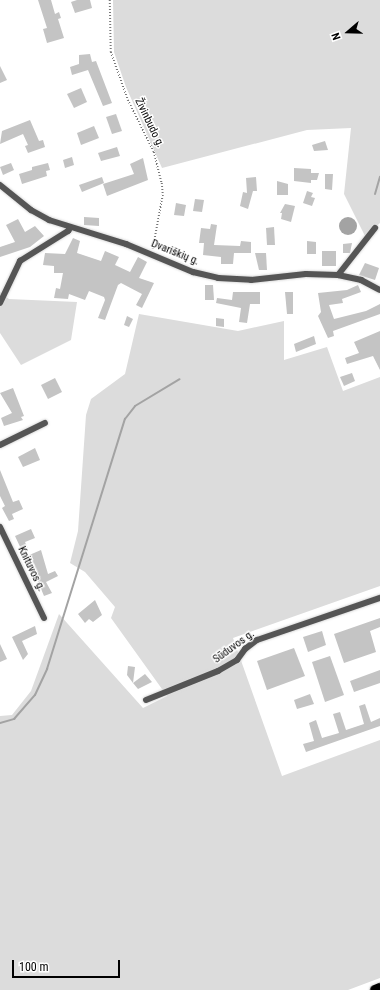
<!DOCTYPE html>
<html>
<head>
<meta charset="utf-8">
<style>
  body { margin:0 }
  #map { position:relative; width:380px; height:990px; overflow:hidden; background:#fff; font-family:"Roboto Condensed",sans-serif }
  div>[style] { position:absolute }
  .green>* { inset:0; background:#dcdcdc }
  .water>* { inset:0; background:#a3a3a3 }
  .round { border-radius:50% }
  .stream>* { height:2px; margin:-1px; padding:0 1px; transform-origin:1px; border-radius:1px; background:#a3a3a3 }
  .building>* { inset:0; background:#c4c4c4 }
  .path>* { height:1.5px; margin-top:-0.75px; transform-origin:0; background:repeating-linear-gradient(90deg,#777 0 1px,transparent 0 3px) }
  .roads { filter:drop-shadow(0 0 1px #dbdbdb) drop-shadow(0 0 1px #dbdbdb) }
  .minor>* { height:6px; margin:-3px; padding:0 3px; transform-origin:3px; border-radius:3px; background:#555 }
  .trunk>* { height:10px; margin:-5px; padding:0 5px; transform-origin:5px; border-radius:5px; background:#000 }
  span { translate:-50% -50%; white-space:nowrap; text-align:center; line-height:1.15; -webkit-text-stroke:3px #fff; paint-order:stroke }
  .street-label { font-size:11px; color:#000 }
  .north { position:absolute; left:328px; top:12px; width:40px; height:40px; -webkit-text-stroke:3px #fff; paint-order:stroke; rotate:250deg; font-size:11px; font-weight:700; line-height:16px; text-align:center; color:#000 }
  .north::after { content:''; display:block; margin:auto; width:14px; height:18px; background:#000; clip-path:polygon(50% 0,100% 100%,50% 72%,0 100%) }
  .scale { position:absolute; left:12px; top:960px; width:108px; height:18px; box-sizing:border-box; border:2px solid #000; border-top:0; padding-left:5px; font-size:12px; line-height:14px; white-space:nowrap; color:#000; -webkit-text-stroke:3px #fff; paint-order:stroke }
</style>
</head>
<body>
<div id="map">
  <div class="green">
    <div style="clip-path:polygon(113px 0,380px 0,380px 223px,365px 236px,344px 194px,351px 128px,307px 130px,162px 168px,126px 87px,114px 52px)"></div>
    <div style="clip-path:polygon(0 292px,9px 299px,77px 302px,71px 340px,21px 365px,0 333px)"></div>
    <div style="clip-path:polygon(139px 314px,238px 331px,284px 321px,284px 360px,327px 347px,343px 391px,380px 377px,380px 586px,233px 638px,282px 776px,380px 740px,380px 978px,348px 990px,0 990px,0 716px,12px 715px,31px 691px,59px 614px,143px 708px,167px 696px,111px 618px,115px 607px,85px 572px,70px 563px,78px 531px,86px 415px,91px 399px,125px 374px)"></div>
  </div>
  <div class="water">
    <div class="round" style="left:339px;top:217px;width:18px;height:18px"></div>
  </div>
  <div class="stream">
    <div style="left:375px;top:194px;width:18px;rotate:-74deg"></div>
    <div style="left:0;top:723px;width:15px;rotate:-16deg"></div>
    <div style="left:14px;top:719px;width:32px;rotate:-49deg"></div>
    <div style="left:35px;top:695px;width:29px;rotate:-65deg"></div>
    <div style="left:47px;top:669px;width:262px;rotate:-72.7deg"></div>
    <div style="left:125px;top:419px;width:16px;rotate:-52deg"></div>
    <div style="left:135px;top:406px;width:52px;rotate:-31deg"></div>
  </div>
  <div class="building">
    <div style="clip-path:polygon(38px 0,51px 0,55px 14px,59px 12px,61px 18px,58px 19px,64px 38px,47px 43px,43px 29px,47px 28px)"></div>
    <div style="clip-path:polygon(77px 0,90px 0,92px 8px,75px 13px,71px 2px)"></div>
    <div style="clip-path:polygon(90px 54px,92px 62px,96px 61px,112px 103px,103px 106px,88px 70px,72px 75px,70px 67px,79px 64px,79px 55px)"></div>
    <div style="clip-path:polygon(0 66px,7px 80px,0 83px)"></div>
    <div style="clip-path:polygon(81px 88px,87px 102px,74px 108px,67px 94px)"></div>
    <div style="clip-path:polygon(116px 114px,122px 131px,112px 134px,106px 117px)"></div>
    <div style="clip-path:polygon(30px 120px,39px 141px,43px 140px,45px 147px,28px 153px,25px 146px,28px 145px,23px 134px,0 144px,2px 131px)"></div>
    <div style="clip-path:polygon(94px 126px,99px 138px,81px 145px,77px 133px)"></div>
    <div style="clip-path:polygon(325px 141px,328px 150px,314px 151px,312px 145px)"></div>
    <div style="clip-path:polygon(117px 147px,120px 156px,101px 161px,98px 153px)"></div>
    <div style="clip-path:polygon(72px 157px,74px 165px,65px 168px,63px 160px)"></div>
    <div style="clip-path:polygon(143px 158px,148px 180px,107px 196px,103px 184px,134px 174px,130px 164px)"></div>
    <div style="clip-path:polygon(11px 163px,14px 170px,3px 175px,0 167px)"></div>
    <div style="clip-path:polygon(48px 163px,50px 170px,46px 171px,47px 176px,22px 184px,19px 174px,32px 170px,32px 167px)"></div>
    <div style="clip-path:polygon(294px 168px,311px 169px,311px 173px,319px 173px,317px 180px,311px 180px,311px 183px,294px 181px)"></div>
    <div style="clip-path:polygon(325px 174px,333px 174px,332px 190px,325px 189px)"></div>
    <div style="clip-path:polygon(102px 177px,104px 183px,82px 192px,79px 185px)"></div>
    <div style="clip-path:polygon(256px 177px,257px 191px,253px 191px,248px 209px,240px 206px,243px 192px,247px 193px,246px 178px)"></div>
    <div style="clip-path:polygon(277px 181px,288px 184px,288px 195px,277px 195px)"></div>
    <div style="clip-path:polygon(307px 191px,313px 193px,311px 197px,315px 198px,312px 206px,303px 203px)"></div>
    <div style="clip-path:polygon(195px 199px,204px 200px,202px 212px,193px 211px)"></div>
    <div style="clip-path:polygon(176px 203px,186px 205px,184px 216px,174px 215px)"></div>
    <div style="clip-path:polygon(285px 204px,295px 206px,291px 222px,281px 219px,282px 213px,280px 213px)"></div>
    <div style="clip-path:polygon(84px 217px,99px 218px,99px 226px,84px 225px)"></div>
    <div style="clip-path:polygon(18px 219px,25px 232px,35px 226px,44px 236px,30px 247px,0 257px,0 247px,15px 242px,6px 225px)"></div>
    <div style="clip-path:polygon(211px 224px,217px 225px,214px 245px,240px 246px,241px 241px,251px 242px,251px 253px,234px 253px,233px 264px,221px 264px,221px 257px,203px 255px,204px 243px,199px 243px,201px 228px,210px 229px)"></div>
    <div style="clip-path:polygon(274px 227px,275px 245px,267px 245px,266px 228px)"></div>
    <div style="clip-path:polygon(73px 238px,80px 241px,77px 253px,101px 261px,105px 251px,119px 257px,115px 265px,130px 272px,138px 257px,147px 262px,139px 278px,154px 283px,142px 308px,136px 305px,142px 294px,121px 283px,118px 285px,105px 320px,98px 318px,105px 300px,104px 297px,89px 291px,85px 300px,69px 294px,68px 299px,54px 298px,56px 288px,60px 289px,63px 273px,54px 273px,54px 266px,43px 265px,45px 253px,65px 254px)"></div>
    <div style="clip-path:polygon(307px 241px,316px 242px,316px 254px,307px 254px)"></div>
    <div style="clip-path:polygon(352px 243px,350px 253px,343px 253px,343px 244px)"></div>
    <div style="clip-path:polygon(322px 251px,336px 251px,336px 266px,322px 266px)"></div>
    <div style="clip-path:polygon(255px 253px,266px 253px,267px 270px,259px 270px)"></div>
    <div style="clip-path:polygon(365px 263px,379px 268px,375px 280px,359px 275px)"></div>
    <div style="clip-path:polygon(205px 285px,213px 285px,214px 300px,205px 300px)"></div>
    <div style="clip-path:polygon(358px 285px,361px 292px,342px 299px,343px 303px,329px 305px,334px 319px,366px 311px,380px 304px,380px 314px,333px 331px,334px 336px,328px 338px,318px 316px,321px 312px,318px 293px,347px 290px)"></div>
    <div style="clip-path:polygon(233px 292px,260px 292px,260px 304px,250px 304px,247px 323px,239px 322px,241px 308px,216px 303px,217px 298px,232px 300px)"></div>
    <div style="clip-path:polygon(285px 292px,293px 292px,293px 314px,287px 314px)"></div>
    <div style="clip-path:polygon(127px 316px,133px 319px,129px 327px,124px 325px)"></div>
    <div style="clip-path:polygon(216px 318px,224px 319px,224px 327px,216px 326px)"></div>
    <div style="clip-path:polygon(380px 331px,380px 370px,373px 356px,347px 364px,345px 358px,359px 353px,354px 342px)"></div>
    <div style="clip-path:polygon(314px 336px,316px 344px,296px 352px,294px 344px)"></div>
    <div style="clip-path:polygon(352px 373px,355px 381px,344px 386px,340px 377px)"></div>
    <div style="clip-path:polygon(55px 378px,62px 392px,48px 399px,41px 385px)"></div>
    <div style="clip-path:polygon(13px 388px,24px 416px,21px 417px,23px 420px,4px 426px,1px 418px,12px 413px,0 393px)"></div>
    <div style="clip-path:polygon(35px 448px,40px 460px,23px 467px,18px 457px)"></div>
    <div style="clip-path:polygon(0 470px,13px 502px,19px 500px,23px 509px,12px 514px,14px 519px,9px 521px,2px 508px,5px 506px,0 496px)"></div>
    <div style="clip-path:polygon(31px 529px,35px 538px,25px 542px,28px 548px,22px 551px,15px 536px)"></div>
    <div style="clip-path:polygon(41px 550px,48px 574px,55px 571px,58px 576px,46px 582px,52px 593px,44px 596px,34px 572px,31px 573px,28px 566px,30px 564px,27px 556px)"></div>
    <div style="clip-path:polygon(95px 600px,102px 615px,93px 622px,89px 619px,85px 623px,78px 614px)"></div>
    <div style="clip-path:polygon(380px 618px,380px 627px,370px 631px,376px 652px,344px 663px,334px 634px)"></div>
    <div style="clip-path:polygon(35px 626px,37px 634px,22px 641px,28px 654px,23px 660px,12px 637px)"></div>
    <div style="clip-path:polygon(322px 631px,326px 645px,308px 652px,303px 637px)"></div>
    <div style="clip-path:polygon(0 644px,7px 659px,0 662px)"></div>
    <div style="clip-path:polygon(294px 648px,305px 676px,267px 690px,257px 661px)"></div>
    <div style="clip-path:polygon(330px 656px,344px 695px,325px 702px,312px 662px)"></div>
    <div style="clip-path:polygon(128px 666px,135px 667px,133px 683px,127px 675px)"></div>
    <div style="clip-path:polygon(380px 670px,380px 683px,354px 692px,350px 681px)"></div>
    <div style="clip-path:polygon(145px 674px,152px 682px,138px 689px,133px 683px)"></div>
    <div style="clip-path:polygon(310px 694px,314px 704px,297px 709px,294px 700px)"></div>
    <div style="clip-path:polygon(365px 704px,371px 722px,380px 718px,380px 726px,306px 752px,303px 744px,314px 741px,309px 723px,316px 720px,322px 738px,339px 733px,333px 714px,340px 712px,346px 730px,364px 724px,359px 706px)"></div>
  </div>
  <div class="path">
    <div style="left:110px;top:0;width:52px;rotate:88.9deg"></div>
    <div style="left:111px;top:52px;width:51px;rotate:70.5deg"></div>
    <div style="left:128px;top:100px;width:58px;rotate:63.4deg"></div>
    <div style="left:154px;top:152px;width:32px;rotate:76deg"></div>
    <div style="left:162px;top:183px;width:12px;rotate:85deg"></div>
    <div style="left:163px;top:195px;width:55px;rotate:100.5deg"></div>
  </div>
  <div class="roads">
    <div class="minor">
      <div style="left:0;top:185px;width:40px;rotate:39deg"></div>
      <div style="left:31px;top:210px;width:21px;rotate:29deg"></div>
      <div style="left:49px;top:220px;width:81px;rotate:17.3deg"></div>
      <div style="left:126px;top:244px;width:73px;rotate:22.7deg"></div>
      <div style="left:193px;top:272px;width:26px;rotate:13deg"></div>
      <div style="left:218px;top:278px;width:33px;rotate:3deg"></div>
      <div style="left:251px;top:280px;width:55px;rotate:-6.2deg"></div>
      <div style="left:306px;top:274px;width:32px;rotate:2deg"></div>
      <div style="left:338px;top:275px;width:24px;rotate:12deg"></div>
      <div style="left:361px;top:280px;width:21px;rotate:28deg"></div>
      <div style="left:338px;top:275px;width:60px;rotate:-51.8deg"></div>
      <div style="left:0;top:303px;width:47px;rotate:-64.5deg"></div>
      <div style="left:20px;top:261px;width:57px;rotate:-32deg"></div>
      <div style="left:68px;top:231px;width:4px;rotate:-56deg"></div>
      <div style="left:0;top:445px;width:50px;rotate:-26.1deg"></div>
      <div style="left:0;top:527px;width:101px;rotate:64.2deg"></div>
      <div style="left:146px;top:700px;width:78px;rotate:-21.9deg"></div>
      <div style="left:218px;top:671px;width:22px;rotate:-30deg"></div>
      <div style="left:237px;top:660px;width:14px;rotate:-54deg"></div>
      <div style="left:245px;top:649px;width:15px;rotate:-37deg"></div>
      <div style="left:257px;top:640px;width:130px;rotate:-18.9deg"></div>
    </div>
    <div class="trunk">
      <div style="left:375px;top:990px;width:5px;rotate:-22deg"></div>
    </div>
  </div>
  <div class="street-label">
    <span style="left:149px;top:123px;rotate:64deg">Živinbudo g.</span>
    <span style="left:175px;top:253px;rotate:22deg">Dvariškių g.</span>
    <span style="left:31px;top:569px;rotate:64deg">Knituvos g.</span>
    <span style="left:234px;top:647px;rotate:-36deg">Sūduvos g.</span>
  </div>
  <div class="north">N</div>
  <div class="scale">100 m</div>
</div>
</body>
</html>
